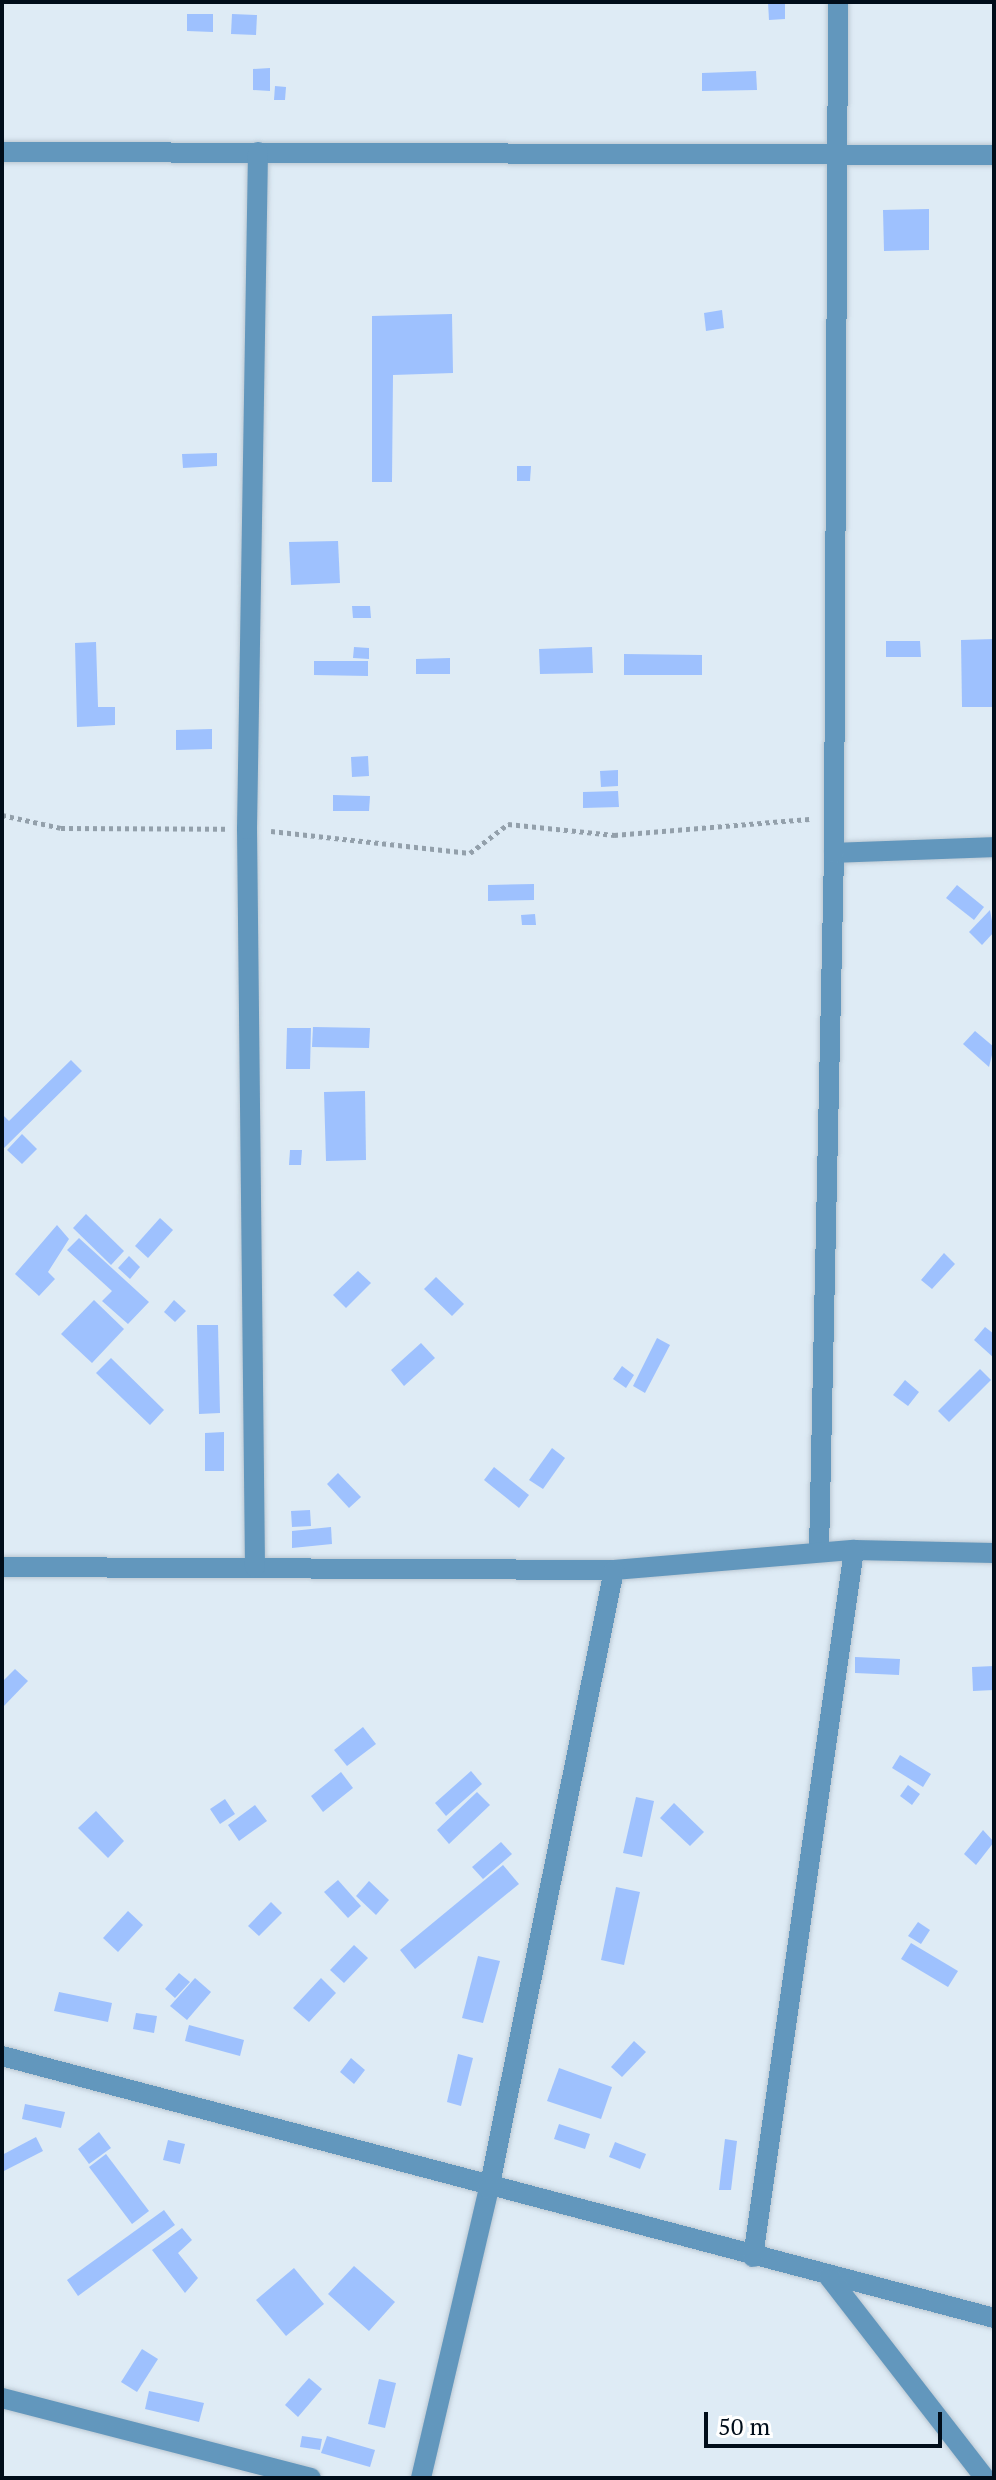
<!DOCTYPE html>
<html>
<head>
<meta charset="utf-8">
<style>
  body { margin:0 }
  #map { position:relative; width:996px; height:2480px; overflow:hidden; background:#deebf5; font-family:"PT Serif",serif }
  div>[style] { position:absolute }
  .building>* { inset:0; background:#9ec1fe }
  .path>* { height:5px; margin-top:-2.5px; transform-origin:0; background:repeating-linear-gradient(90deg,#93a0ab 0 4px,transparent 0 8px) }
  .roads { filter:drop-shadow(0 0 2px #bac7d2) drop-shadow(0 0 2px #bac7d2) }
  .street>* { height:20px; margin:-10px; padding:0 10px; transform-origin:10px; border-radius:10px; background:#6297bd }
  span { translate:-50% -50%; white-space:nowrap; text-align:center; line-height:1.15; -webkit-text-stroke:7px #fff; paint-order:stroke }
  .frame { position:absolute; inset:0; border:4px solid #000d1a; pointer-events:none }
  .scale { position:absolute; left:704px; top:2412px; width:238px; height:36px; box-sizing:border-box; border:4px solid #000d1a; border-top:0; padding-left:10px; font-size:24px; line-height:28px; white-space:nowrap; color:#000d1a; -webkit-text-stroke:6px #fff; paint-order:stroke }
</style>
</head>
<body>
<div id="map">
  <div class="building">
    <div style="clip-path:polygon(768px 2px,785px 2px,785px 19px,769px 20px)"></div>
    <div style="clip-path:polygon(187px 14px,213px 14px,213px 32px,187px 31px)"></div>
    <div style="clip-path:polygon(232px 14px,257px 15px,256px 35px,231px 34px)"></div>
    <div style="clip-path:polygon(270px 68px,270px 91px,253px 90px,253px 69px)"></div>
    <div style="clip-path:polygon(756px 71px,757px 90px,702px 91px,702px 73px)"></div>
    <div style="clip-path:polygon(275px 86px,286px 87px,285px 100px,274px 100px)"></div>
    <div style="clip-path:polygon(929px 209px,929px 250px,884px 251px,883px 210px)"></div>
    <div style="clip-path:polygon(722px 310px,724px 328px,706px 331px,704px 313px)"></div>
    <div style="clip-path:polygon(452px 314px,453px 373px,393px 375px,392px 482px,372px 482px,372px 316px)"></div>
    <div style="clip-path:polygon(217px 453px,217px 466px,183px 468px,182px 454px)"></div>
    <div style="clip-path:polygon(517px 466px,531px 466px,530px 481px,517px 481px)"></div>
    <div style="clip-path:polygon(338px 541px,340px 583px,291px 585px,289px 542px)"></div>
    <div style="clip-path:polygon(352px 606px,370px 606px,371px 618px,353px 618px)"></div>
    <div style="clip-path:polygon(994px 639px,994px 707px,962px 707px,961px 640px)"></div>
    <div style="clip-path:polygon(886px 641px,920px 641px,921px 657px,886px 657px)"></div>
    <div style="clip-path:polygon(96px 642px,98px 707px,115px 707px,115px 725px,77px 727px,75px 643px)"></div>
    <div style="clip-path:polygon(354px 647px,369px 648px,369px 659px,353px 658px)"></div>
    <div style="clip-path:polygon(592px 647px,593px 673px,540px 674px,539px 649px)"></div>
    <div style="clip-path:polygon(624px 654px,702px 655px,702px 675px,624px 675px)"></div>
    <div style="clip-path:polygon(450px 658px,450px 674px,416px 674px,416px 659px)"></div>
    <div style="clip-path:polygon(314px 661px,368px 661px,368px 676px,314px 675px)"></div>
    <div style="clip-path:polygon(212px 729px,212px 749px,176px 750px,176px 730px)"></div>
    <div style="clip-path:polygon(368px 756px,369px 776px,352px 777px,351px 757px)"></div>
    <div style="clip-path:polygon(618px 770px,618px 786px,601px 787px,600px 771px)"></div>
    <div style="clip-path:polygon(618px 791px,619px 807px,583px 808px,583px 792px)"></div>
    <div style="clip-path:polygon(333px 795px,370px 796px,369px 811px,333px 811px)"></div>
    <div style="clip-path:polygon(534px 884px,534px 900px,488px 901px,488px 885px)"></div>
    <div style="clip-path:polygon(957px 885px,984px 907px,974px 920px,946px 898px)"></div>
    <div style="clip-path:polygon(990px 910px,994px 932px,982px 945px,969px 932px)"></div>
    <div style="clip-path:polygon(535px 914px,536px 925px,522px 925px,521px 915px)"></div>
    <div style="clip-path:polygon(313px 1027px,370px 1028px,369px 1048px,312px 1047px)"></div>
    <div style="clip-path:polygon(287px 1028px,311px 1028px,310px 1069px,286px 1069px)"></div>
    <div style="clip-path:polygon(975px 1031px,994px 1047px,989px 1067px,963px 1044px)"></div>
    <div style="clip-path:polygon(71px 1060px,82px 1071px,2px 1150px,2px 1114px,9px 1121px)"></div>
    <div style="clip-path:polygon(365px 1091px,366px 1160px,326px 1161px,324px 1092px)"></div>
    <div style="clip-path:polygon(22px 1134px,37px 1149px,22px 1164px,7px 1150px)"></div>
    <div style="clip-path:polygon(290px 1150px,302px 1150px,301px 1165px,289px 1165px)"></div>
    <div style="clip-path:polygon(86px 1214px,124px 1251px,111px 1265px,73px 1228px)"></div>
    <div style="clip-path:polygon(160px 1218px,173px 1230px,148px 1258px,135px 1246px)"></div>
    <div style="clip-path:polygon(57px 1225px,69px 1239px,48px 1272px,55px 1279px,39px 1296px,15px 1274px)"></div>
    <div style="clip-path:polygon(79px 1238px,149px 1302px,128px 1324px,102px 1301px,112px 1291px,67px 1250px)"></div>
    <div style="clip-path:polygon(944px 1253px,955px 1264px,932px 1289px,921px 1280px)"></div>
    <div style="clip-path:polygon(129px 1256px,140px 1267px,130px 1279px,118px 1268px)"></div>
    <div style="clip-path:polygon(358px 1271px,371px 1283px,346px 1308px,333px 1295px)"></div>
    <div style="clip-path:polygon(436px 1277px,464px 1304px,452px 1316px,424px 1289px)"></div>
    <div style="clip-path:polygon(94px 1300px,124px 1329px,92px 1363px,61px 1334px)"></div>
    <div style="clip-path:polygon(174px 1300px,186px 1311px,175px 1322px,164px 1312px)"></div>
    <div style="clip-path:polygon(197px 1325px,218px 1325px,220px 1413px,199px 1414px)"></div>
    <div style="clip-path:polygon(985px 1327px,994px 1334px,994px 1358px,974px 1340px)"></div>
    <div style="clip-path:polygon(657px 1338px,670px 1345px,645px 1393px,633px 1386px)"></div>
    <div style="clip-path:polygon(421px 1343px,435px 1358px,404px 1386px,391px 1370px)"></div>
    <div style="clip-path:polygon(111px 1358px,164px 1410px,150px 1425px,96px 1373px)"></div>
    <div style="clip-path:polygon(622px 1366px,634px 1375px,626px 1388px,613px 1379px)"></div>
    <div style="clip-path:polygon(980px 1369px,991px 1380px,949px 1422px,938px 1411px)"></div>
    <div style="clip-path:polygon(905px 1380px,919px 1392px,908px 1406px,893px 1395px)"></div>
    <div style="clip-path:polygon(224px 1432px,224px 1471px,205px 1471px,205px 1433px)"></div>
    <div style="clip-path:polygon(552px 1448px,565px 1458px,543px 1489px,529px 1480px)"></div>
    <div style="clip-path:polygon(494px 1467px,529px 1495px,519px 1508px,484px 1480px)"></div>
    <div style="clip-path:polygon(338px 1473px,361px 1497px,349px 1508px,327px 1484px)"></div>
    <div style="clip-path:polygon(310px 1510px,311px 1526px,292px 1527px,291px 1511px)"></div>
    <div style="clip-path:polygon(331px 1527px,332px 1544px,292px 1548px,292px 1531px)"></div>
    <div style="clip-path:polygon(855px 1657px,900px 1659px,899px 1675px,855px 1673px)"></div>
    <div style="clip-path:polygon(994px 1666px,994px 1690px,973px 1691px,972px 1667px)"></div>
    <div style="clip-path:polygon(15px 1669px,28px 1681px,2px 1708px,2px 1682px)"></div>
    <div style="clip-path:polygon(363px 1727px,376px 1744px,347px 1766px,334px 1750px)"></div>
    <div style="clip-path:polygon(900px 1755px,931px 1774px,923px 1787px,892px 1768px)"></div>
    <div style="clip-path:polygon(471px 1771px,482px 1784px,446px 1816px,435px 1803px)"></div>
    <div style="clip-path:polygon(341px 1772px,353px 1788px,323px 1812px,311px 1796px)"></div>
    <div style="clip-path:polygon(908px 1785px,920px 1794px,912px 1805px,900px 1796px)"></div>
    <div style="clip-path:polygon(477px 1792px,490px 1805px,449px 1844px,437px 1830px)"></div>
    <div style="clip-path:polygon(636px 1797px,654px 1801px,642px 1857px,623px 1853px)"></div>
    <div style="clip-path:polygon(225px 1799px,235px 1814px,220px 1824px,210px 1809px)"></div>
    <div style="clip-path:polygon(674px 1803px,704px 1832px,690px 1846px,660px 1818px)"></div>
    <div style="clip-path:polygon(255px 1805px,267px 1821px,239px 1841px,228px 1825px)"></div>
    <div style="clip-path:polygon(96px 1811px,124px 1841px,108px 1858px,78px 1828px)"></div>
    <div style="clip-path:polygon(983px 1830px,994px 1842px,976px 1865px,964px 1854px)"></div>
    <div style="clip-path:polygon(501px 1842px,512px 1854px,483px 1879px,472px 1867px)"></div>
    <div style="clip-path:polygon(503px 1865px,519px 1884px,415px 1969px,400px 1950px)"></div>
    <div style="clip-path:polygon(338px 1880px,361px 1906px,348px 1918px,324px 1892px)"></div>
    <div style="clip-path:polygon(369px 1881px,389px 1900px,376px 1915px,356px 1896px)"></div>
    <div style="clip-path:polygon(616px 1887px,640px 1892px,624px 1965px,601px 1960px)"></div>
    <div style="clip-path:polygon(271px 1902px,282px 1913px,259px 1936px,248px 1926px)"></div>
    <div style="clip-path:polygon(128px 1911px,143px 1925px,118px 1952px,103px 1938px)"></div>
    <div style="clip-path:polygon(918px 1922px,930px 1930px,921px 1944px,908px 1936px)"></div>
    <div style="clip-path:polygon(911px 1943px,958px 1971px,948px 1987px,901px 1959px)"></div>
    <div style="clip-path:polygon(354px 1945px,368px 1958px,344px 1983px,330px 1970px)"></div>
    <div style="clip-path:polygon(478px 1956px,500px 1961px,483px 2023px,462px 2018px)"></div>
    <div style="clip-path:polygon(179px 1973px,190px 1982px,175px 1998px,165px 1989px)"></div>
    <div style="clip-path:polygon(195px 1978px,211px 1992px,187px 2020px,170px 2006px)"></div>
    <div style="clip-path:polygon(321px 1978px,336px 1993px,309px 2022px,293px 2008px)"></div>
    <div style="clip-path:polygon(59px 1992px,112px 2003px,108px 2022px,54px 2011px)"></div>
    <div style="clip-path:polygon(136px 2013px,157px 2016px,154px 2033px,133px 2029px)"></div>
    <div style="clip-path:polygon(189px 2025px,244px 2040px,240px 2056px,185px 2041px)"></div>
    <div style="clip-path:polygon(634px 2041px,646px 2052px,622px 2077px,611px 2067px)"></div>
    <div style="clip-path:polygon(458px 2054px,473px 2058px,461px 2106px,447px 2102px)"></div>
    <div style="clip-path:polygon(351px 2058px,365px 2070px,354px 2084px,340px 2072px)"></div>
    <div style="clip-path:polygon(559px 2068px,612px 2087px,601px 2119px,547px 2101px)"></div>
    <div style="clip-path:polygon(25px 2104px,65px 2112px,61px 2128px,22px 2119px)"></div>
    <div style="clip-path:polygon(559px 2124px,590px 2134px,585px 2149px,554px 2139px)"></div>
    <div style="clip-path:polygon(99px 2132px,111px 2148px,89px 2164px,78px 2149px)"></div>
    <div style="clip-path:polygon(36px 2137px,43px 2151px,2px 2172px,2px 2155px)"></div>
    <div style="clip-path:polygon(725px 2139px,737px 2141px,731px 2190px,719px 2190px)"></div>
    <div style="clip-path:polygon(168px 2140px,185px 2144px,180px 2164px,163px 2160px)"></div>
    <div style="clip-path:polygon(615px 2142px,646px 2154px,640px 2169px,609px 2157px)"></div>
    <div style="clip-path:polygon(106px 2154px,149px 2211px,132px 2224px,89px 2167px)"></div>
    <div style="clip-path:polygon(164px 2210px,175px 2225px,78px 2296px,67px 2280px)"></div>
    <div style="clip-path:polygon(182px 2228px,192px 2240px,178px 2253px,198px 2278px,185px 2293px,152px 2250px)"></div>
    <div style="clip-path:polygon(354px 2266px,395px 2302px,369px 2331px,328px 2294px)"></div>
    <div style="clip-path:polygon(294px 2268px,324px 2304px,286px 2336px,256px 2300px)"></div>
    <div style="clip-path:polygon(142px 2349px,158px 2359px,137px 2392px,121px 2382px)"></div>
    <div style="clip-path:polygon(309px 2378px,322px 2389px,298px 2417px,285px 2405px)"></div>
    <div style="clip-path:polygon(379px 2379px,396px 2383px,385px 2428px,368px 2424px)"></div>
    <div style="clip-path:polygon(149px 2391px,204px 2403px,199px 2422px,145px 2409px)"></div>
    <div style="clip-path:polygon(302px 2436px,322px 2439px,320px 2450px,300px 2447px)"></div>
    <div style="clip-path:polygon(327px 2436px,375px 2450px,370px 2467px,321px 2453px)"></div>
  </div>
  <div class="path">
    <div style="left:2px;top:815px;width:60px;rotate:12.4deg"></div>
    <div style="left:61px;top:828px;width:164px;rotate:0.3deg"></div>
    <div style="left:271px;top:831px;width:200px;rotate:6.3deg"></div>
    <div style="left:470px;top:853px;width:48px;rotate:-37.3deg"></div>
    <div style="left:508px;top:824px;width:107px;rotate:5.9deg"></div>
    <div style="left:614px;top:835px;width:196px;rotate:-4.7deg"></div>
  </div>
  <div class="roads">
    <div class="street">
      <div style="left:2px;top:152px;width:992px;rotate:0.17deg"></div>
      <div style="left:834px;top:853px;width:160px;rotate:-2.1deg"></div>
      <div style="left:819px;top:1552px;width:699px;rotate:-88.77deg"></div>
      <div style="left:834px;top:853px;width:851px;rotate:-89.73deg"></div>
      <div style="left:2px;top:1567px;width:612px;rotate:0.28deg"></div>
      <div style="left:614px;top:1570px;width:241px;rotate:-4.8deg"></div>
      <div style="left:854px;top:1550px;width:140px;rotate:1.2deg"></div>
      <div style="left:255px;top:1567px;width:738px;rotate:-90.62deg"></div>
      <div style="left:247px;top:829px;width:677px;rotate:-89.07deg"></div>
      <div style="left:2px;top:2056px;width:1026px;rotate:14.79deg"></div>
      <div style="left:753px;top:2257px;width:714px;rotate:-81.87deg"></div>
      <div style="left:829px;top:2277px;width:254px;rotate:52.2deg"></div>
      <div style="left:2px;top:2398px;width:319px;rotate:14.5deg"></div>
      <div style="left:421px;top:2478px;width:297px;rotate:-76.8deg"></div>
      <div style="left:489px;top:2189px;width:631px;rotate:-78.58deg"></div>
    </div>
  </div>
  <div class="frame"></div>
  <div class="scale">50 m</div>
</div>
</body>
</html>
